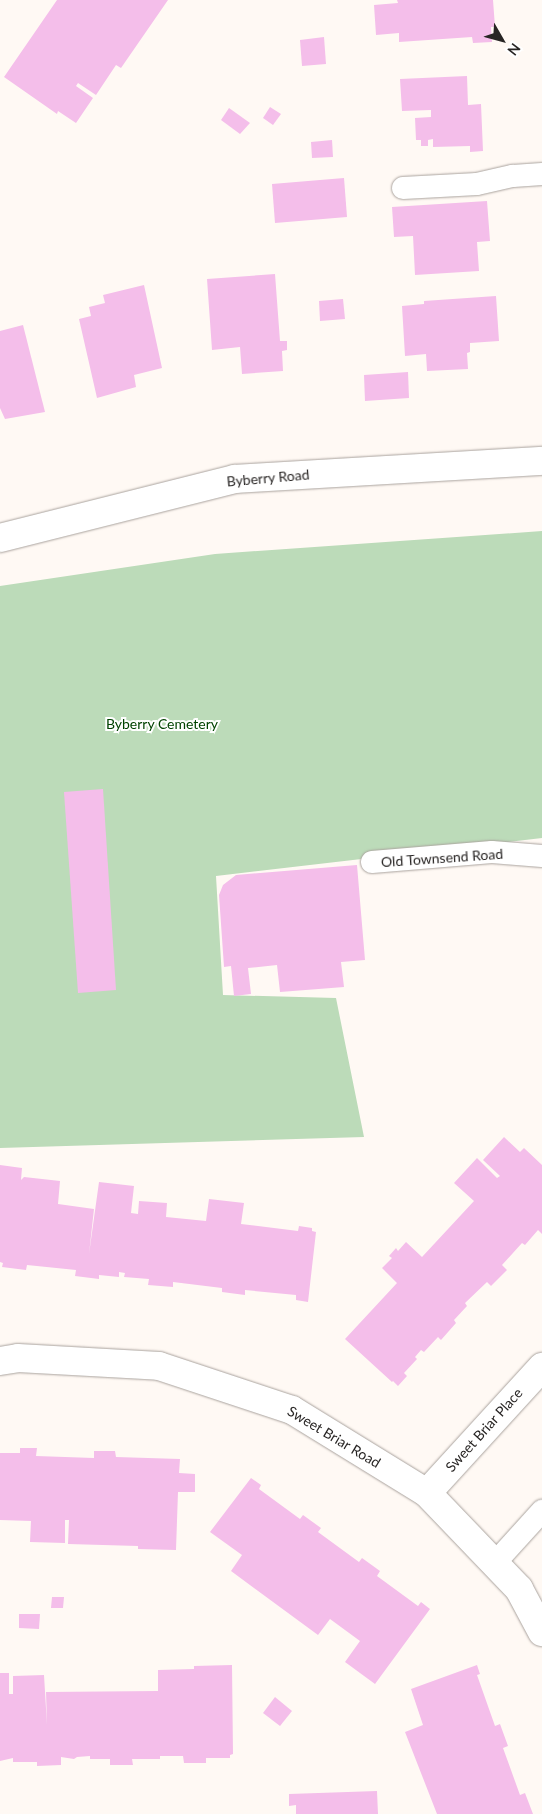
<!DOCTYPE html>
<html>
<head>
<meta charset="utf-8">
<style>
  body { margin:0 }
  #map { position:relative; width:542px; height:1814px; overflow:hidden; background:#fff9f4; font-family:Lato,sans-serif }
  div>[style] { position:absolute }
  .green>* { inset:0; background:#bcdbb9 }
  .building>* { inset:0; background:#f4beea }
  .roads { filter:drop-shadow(0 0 1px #aaa39e) drop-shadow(0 0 1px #aaa39e) }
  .lane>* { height:22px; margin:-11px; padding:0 11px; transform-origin:11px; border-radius:11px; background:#fff }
  .street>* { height:28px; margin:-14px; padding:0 14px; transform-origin:14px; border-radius:14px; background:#fff }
  .secondary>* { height:28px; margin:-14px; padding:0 14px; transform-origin:14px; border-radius:14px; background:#fff }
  span { translate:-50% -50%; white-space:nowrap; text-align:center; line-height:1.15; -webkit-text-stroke:4px #fff; paint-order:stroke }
  .street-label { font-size:14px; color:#282524 }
  .park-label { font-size:14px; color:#004200 }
  .north { position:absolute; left:477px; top:15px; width:50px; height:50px; -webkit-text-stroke:4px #fff; paint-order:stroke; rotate:128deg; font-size:14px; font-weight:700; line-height:20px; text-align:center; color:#282524 }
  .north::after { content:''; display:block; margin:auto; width:18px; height:22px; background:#282524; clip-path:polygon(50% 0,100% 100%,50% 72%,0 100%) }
</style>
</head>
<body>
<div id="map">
  <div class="green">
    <div style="clip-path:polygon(542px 531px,542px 838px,216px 876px,223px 995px,336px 998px,364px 1137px,0 1148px,0 586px,215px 554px)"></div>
  </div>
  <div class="building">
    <div style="clip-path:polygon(57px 0,168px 0,121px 68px,116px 65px,96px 95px,78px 83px,76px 86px,93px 98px,76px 123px,58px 111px,57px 114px,4px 77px)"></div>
    <div style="clip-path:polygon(397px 0,493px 0,495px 27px,491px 27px,492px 42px,473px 43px,472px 37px,399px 42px,399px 33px,376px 35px,374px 5px,398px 3px)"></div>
    <div style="clip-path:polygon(324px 37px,326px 64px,302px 66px,300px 40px)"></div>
    <div style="clip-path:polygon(467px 76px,468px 105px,481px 104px,483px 151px,470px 152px,470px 146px,433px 147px,433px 139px,428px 140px,428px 146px,421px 146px,421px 140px,416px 140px,415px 118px,431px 117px,431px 110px,402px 111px,400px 79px)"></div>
    <div style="clip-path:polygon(270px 107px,281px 114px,273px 125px,263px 118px)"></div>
    <div style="clip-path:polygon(229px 108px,250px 123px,240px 134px,221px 120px)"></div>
    <div style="clip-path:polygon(332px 140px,333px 157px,312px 158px,311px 142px)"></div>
    <div style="clip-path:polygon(344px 178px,347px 217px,275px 223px,272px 184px)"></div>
    <div style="clip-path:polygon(487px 201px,490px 241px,477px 242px,479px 271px,415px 275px,413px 236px,394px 237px,392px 207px)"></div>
    <div style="clip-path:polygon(275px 274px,280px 341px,287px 341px,287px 350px,282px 351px,283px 371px,242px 374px,240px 347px,212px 350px,207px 279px)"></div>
    <div style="clip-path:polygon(144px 285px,162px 368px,134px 375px,136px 387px,97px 398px,79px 319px,91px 316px,89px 307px,105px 303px,103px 295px)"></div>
    <div style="clip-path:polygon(496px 296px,499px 341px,470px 343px,470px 352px,467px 353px,468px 369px,427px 371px,426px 354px,405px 356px,402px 306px,424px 304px,424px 301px)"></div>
    <div style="clip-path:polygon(343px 299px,345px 319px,320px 321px,319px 301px)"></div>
    <div style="clip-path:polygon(23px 325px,45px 412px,5px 419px,0 408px,0 331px)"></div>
    <div style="clip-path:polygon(408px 372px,409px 398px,365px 401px,364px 375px)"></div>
    <div style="clip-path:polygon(103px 789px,116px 990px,78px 993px,64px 792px)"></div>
    <div style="clip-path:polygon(357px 865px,365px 960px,341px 962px,344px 987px,280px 992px,277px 965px,248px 968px,251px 994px,234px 996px,231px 966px,224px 967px,219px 895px,223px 885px,236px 875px)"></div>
    <div style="clip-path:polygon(504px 1137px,520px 1152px,524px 1148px,542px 1165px,542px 1234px,538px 1230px,525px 1245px,522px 1243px,502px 1265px,507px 1270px,491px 1286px,487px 1282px,465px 1303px,467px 1306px,454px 1320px,456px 1323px,441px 1340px,438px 1337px,424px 1352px,421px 1350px,415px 1357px,417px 1359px,404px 1373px,407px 1376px,398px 1386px,393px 1381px,392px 1382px,345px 1339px,397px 1283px,382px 1268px,392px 1258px,389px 1256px,396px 1248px,398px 1251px,406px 1242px,422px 1257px,474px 1201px,454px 1183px,477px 1158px,497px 1178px,500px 1176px,483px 1160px)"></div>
    <div style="clip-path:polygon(0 1165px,22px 1168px,21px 1180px,24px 1177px,60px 1181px,58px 1204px,94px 1209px,89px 1254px,99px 1182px,134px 1186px,131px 1213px,138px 1214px,139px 1201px,167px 1203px,166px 1217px,206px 1221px,209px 1199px,244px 1203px,241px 1224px,298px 1231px,299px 1226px,312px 1228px,312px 1231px,316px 1232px,308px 1302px,296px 1300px,296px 1295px,245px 1290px,245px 1295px,222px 1292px,222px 1288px,173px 1282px,173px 1287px,148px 1285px,149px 1279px,124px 1277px,125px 1273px,119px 1272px,119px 1277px,99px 1275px,99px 1279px,75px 1276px,76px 1270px,27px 1265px,26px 1270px,2px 1267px,3px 1263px,0 1262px)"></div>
    <div style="clip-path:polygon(20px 1448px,37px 1448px,36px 1456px,94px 1458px,94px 1451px,115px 1451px,116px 1457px,180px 1459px,179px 1473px,195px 1474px,195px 1492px,178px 1492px,176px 1550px,138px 1549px,138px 1546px,68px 1544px,69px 1520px,65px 1520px,65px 1543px,30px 1542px,31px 1521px,0 1520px,0 1453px,20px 1453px)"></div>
    <div style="clip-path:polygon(251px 1478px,261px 1485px,259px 1489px,300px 1519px,303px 1515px,321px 1528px,318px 1532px,359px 1562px,362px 1558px,380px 1571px,377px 1576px,418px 1606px,421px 1602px,430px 1609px,375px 1684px,345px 1662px,360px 1641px,330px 1619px,318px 1635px,231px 1571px,242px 1555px,210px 1532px)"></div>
    <div style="clip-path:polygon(52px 1597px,64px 1597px,63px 1608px,51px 1608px)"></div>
    <div style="clip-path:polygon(19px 1614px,40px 1614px,39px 1629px,19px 1628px)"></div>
    <div style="clip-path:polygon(232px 1665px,233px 1754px,230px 1755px,230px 1758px,206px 1758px,206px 1763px,184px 1763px,183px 1756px,160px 1756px,160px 1759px,132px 1759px,133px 1765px,110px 1765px,110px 1759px,90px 1759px,90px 1756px,77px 1757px,74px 1759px,61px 1757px,61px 1765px,37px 1766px,37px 1762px,13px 1762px,13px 1758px,0 1761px,0 1673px,9px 1673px,9px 1694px,13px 1694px,13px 1676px,44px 1675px,47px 1725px,46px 1692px,158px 1691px,158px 1670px,194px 1669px,194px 1666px)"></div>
    <div style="clip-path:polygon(477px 1665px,480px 1674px,477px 1675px,495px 1726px,500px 1724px,508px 1746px,503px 1748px,520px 1795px,525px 1793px,533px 1814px,437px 1814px,405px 1732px,423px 1725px,411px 1689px)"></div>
    <div style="clip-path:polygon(275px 1697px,292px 1711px,280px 1726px,263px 1713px)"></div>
    <div style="clip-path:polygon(377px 1791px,378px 1814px,296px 1814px,296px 1805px,289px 1806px,289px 1794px)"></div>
  </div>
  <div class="roads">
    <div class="lane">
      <div style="left:403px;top:188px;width:74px;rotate:-3.1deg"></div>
      <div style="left:477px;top:184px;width:37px;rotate:-13deg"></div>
      <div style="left:513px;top:176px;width:29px;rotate:-4deg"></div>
      <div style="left:372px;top:862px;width:120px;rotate:-4.8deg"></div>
      <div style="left:492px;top:852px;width:50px;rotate:4.6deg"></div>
      <div style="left:494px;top:1564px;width:72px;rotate:-47.8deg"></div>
    </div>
    <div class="street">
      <div style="left:0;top:1361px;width:18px;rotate:-9deg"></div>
      <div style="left:18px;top:1358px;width:141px;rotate:3.2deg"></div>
      <div style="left:159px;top:1366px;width:140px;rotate:18.3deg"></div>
      <div style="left:292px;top:1410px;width:158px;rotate:31.6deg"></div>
      <div style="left:427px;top:1493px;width:133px;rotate:46.2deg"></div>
      <div style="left:519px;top:1589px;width:49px;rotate:61.9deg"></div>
      <div style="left:427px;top:1493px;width:171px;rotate:-47.6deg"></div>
    </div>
    <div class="secondary">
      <div style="left:0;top:538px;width:242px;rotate:-14.1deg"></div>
      <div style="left:235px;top:479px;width:308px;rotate:-3.4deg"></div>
    </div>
  </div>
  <div class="street-label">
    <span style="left:268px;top:478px;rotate:-5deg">Byberry Road</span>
    <span style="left:442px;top:858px;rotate:-4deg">Old Townsend Road</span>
    <span style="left:484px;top:1430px;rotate:-48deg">Sweet Briar Place</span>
    <span style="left:334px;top:1437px;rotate:31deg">Sweet Briar Road</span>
  </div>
  <div class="park-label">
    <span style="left:162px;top:724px">Byberry Cemetery</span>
  </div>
  <div class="north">N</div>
</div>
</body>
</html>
